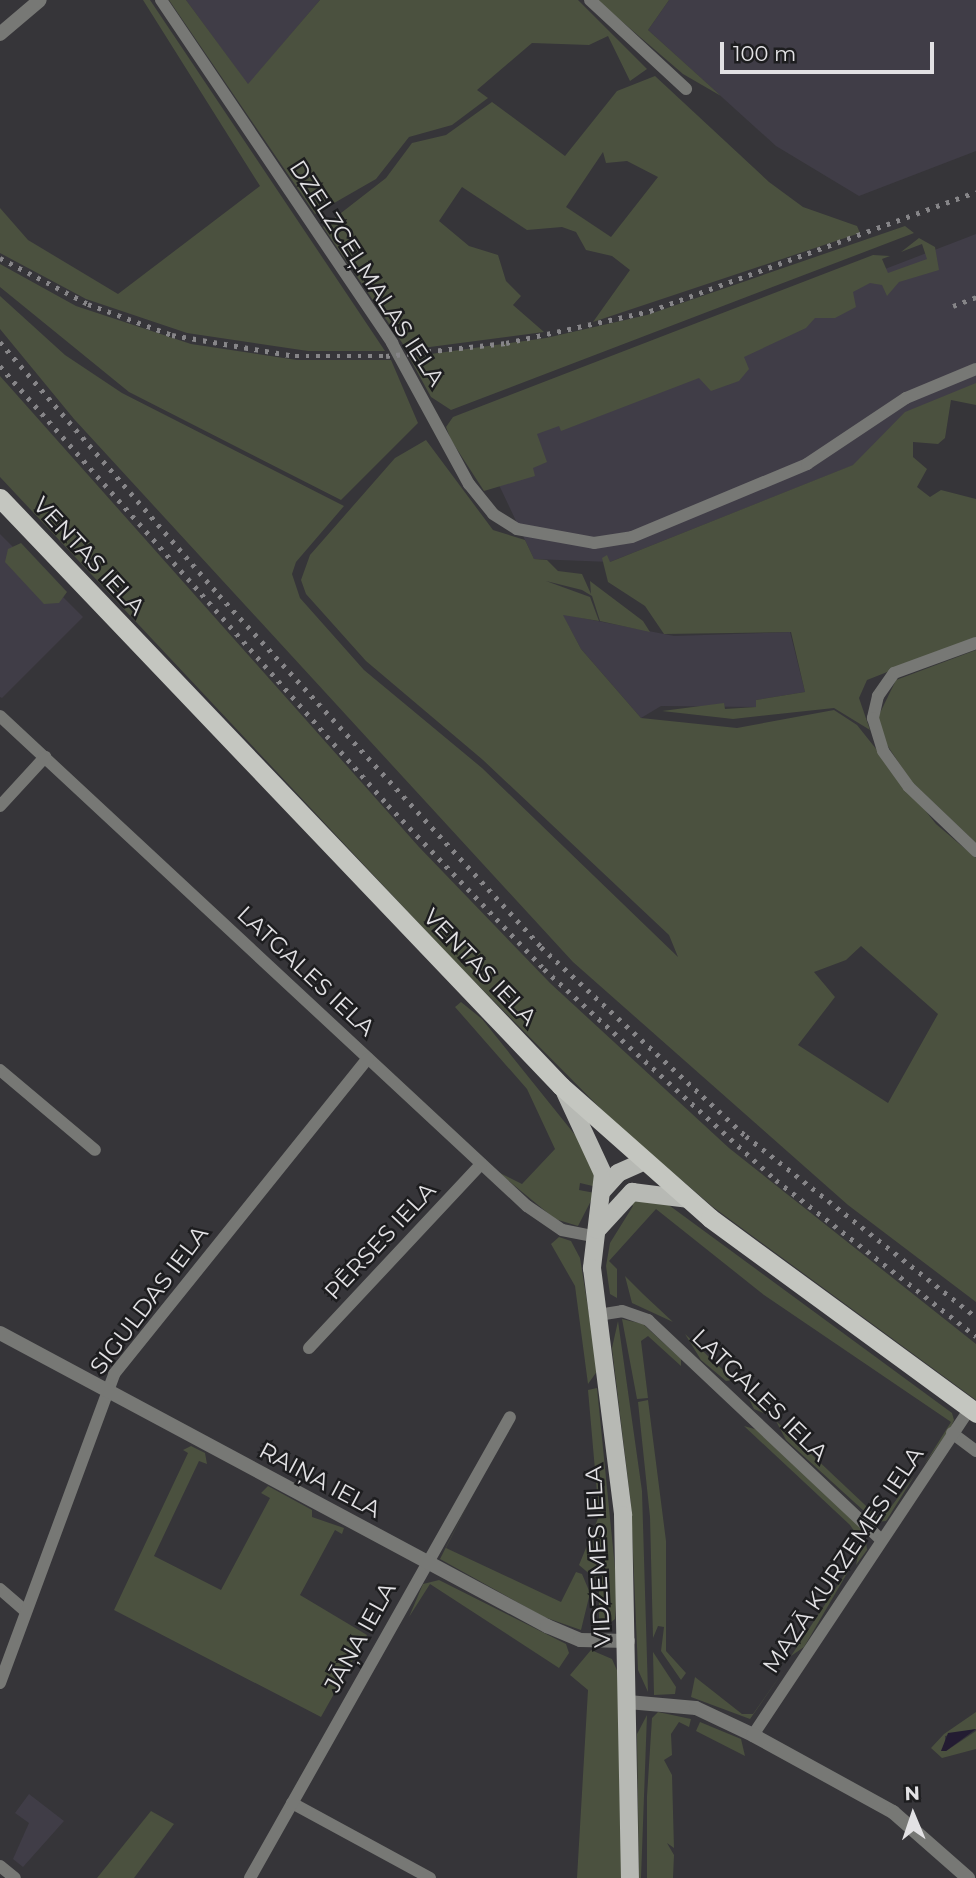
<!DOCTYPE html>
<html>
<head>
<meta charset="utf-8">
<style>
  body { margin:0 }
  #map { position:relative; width:976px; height:1878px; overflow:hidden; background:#363539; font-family:Montserrat,sans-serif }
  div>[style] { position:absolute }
  .built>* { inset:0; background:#403d47 }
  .green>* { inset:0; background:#4b513f }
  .water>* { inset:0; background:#231c32 }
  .minor>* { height:12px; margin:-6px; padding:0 6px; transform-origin:6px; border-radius:6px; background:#777875 }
  .tertiary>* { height:14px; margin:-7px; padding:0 7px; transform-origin:7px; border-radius:7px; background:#777875 }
  .primary>* { height:18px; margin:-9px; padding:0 9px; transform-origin:9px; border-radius:9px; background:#b7b9b4 }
  .trunk>* { height:19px; margin:-9.5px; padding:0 9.5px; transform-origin:9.5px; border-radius:9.5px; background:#c4c6c0 }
  .rail>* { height:4.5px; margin-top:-2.25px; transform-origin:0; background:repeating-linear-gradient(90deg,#868588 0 3.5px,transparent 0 10.5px) }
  span { translate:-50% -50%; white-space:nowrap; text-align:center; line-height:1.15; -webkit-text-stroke:5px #1d1d1f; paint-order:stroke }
  .street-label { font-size:23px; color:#e2e1e4 }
  .north { position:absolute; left:878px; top:1780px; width:70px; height:70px; -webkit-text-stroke:5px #1d1d1f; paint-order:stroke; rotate:358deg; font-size:19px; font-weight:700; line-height:28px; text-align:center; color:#e2e1e4 }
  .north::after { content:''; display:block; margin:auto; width:24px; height:32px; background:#e2e1e4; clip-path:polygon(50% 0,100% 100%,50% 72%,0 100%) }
  .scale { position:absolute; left:720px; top:42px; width:214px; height:32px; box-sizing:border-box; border:4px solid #e2e1e4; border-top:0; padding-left:9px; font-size:21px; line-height:24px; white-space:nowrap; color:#e2e1e4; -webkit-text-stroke:5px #1d1d1f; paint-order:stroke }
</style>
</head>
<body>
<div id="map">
  <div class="built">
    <div style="clip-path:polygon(186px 0,320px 0,248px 85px)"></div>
    <div style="clip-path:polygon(669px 0,976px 0,976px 151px,859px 196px,776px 146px,648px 30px)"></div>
    <div style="clip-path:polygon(976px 234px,976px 386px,903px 416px,854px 465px,610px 562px,534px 559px,472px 428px)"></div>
    <div style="clip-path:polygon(0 534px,83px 617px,2px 698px,0 697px)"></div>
    <div style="clip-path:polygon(562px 614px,674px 636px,790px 632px,805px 692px,756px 700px,757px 707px,661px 706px,641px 718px,581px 649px)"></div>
    <div style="clip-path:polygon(29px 1794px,64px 1821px,23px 1867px,13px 1859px,29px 1823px,15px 1813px)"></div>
  </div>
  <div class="green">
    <div style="clip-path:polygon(143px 0,150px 0,385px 351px,308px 351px,187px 333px,86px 299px,0 253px,0 208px,28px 240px,118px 294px,260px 186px)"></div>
    <div style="clip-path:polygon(169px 0,186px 0,248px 84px,320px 0,578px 0,647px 69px,630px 81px,608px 36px,589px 45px,532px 43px,477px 90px,488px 98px,452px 125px,409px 137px,376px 179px,315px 214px)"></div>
    <div style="clip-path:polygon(597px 0,669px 0,648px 30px,721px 96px,683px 74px)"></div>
    <div style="clip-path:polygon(evenodd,655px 76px,769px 182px,803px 207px,857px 226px,860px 233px,593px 322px,630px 270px,612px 256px,586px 250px,576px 232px,562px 227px,527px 230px,462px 187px,439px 221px,469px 246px,498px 255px,506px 281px,521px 296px,513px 305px,544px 332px,407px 350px,323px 227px,386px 178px,412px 143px,446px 135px,492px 102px,565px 156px,617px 91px,655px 76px,603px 152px,606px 163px,627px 161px,658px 177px,611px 237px,566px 207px,603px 152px)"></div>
    <div style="clip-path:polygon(905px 226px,914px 233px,451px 410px,431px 397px,409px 357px,546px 338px,647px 315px)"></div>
    <div style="clip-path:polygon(919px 238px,935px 247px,939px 270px,899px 282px,887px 296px,882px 285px,870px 283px,853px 292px,856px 307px,835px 318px,815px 318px,806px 328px,744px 357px,749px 369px,739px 381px,711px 391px,699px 378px,561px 431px,559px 426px,537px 434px,547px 462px,533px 468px,535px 476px,484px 491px,451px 440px,446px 427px,453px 417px,873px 255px,890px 256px,882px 259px,888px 273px,927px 259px,922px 244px,901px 252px)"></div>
    <div style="clip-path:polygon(0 264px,76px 306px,191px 344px,297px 360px,391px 360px,418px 423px,341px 500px,129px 392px,0 287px)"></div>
    <div style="clip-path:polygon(evenodd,0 296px,65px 355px,122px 393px,344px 506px,296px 562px,292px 574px,300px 598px,364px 670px,482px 768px,678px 957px,669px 935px,483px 760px,366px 661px,306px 594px,301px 580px,310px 555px,395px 458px,426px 440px,493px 530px,525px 540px,534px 559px,547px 560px,558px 571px,582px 574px,591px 594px,590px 581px,643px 621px,650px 632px,600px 621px,592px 596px,582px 590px,546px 581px,590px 597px,599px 621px,563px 615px,581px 649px,641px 718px,737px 728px,834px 710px,857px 725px,936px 824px,976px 858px,976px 1302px,848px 1205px,573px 962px,74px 419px,0 329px,0 296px,861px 946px,938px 1014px,888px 1103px,798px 1045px,835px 997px,814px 972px,846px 960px,861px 946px)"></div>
    <div style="clip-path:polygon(0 376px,419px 847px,550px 983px,729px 1148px,976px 1344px,976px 1400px,713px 1207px,613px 1121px,456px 963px,0 477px)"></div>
    <div style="clip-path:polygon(976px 383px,976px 405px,951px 400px,945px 438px,938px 444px,913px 442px,913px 457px,927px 469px,917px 487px,930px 497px,941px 490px,976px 499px,976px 637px,867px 680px,859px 698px,870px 730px,834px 708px,733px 719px,662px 711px,724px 703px,725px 709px,756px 707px,756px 700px,805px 692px,791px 632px,664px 634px,645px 606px,608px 582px,602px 558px,607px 555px,610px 562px,853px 465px,905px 412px)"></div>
    <div style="clip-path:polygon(21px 543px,67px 592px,59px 603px,44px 604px,5px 562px,8px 549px)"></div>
    <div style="clip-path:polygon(976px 650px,976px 843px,911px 781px,883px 739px,878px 717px,896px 680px)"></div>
    <div style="clip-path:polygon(461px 1002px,482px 1019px,592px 1156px,597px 1187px,580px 1183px,579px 1190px,595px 1193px,578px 1226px,555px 1219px,498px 1172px,522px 1184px,555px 1149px,527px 1089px,455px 1007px)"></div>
    <div style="clip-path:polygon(629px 1201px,666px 1203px,952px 1413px,954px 1420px,950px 1429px,924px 1465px,951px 1422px,764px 1295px,656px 1209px,609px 1261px,617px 1269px,617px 1298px,610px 1294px,606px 1266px,610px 1243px,633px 1206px)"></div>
    <div style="clip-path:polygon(559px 1237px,571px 1241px,580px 1258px,598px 1370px,588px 1384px,575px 1286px,551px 1244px)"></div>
    <div style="clip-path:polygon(625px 1276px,643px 1294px,673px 1322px,632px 1303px)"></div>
    <div style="clip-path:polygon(622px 1319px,643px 1324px,681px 1359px,681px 1366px,648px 1336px,641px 1341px,648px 1398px,637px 1399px)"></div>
    <div style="clip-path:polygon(618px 1321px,642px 1491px,648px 1692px,638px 1670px,631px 1505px,612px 1348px)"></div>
    <div style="clip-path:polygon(685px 1334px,708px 1356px,734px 1380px,726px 1381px,701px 1360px)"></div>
    <div style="clip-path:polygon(597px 1388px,617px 1588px,615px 1619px,599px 1632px,599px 1582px,579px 1565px,599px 1516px,588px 1390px)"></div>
    <div style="clip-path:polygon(745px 1391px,770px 1415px,773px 1417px,754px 1409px)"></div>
    <div style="clip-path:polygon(648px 1400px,666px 1541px,666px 1651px,686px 1673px,681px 1680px,661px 1651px,664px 1627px,658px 1626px,653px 1638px,650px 1517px,638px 1402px)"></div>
    <div style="clip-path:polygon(776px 1421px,881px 1520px,915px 1475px,886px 1521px,876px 1522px,786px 1440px)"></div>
    <div style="clip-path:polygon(744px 1426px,758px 1430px,865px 1532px,867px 1550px,856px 1565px,861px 1541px,850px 1525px)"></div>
    <div style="clip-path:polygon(191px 1446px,205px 1453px,207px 1464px,199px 1461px,154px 1556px,221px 1590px,270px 1498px,261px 1493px,268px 1486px,312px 1510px,312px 1517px,344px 1528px,342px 1534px,335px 1530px,300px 1595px,367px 1635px,321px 1717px,114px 1610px,188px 1453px,183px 1450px)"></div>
    <div style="clip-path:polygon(477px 1486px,446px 1548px,561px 1602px,576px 1572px,582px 1574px,590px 1593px,581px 1630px,544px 1617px,440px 1559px)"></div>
    <div style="clip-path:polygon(849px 1570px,804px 1647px,791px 1656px,847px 1571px)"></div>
    <div style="clip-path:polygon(439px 1580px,566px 1644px,569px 1653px,559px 1668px,430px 1584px,409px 1617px,423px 1584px)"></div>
    <div style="clip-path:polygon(591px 1650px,612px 1659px,619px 1675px,622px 1878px,577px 1878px,588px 1690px,570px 1675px)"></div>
    <div style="clip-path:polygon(653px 1652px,676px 1687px,675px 1694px,654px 1695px)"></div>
    <div style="clip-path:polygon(789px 1663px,750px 1719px,691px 1697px,695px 1677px,742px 1714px,753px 1714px)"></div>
    <div style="clip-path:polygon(658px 1712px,691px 1719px,689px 1727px,679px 1722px,671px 1734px,672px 1755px,664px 1760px,672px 1775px,674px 1848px,667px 1843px,674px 1855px,673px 1878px,647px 1878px,647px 1796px,652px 1718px)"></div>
    <div style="clip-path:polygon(976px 1712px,976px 1729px,945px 1736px,946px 1751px,976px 1731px,976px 1749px,942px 1758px,931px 1748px,944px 1734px)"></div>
    <div style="clip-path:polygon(647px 1715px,641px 1878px,639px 1878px,637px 1734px)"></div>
    <div style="clip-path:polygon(700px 1722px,741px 1739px,745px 1756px,696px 1731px)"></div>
    <div style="clip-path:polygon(151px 1811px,174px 1824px,134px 1878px,97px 1878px)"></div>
  </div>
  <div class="water">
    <div style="clip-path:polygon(976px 1729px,946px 1751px,941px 1751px,948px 1733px)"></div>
  </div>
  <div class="minor">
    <div style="left:161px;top:0;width:414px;rotate:56deg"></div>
    <div style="left:392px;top:343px;width:161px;rotate:61.4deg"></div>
    <div style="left:469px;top:484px;width:38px;rotate:51deg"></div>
    <div style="left:493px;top:514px;width:28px;rotate:32deg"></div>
    <div style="left:517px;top:529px;width:78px;rotate:10.3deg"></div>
    <div style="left:594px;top:543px;width:38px;rotate:-9deg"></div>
    <div style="left:632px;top:537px;width:190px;rotate:-22.6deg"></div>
    <div style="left:807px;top:464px;width:119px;rotate:-33.7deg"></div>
    <div style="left:906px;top:398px;width:76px;rotate:-22.5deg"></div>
    <div style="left:590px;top:0;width:131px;rotate:42.8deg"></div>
    <div style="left:976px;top:643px;width:87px;rotate:159.9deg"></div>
    <div style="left:894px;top:673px;width:28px;rotate:125deg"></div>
    <div style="left:878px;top:696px;width:23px;rotate:103deg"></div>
    <div style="left:873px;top:718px;width:34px;rotate:73deg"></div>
    <div style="left:883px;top:751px;width:44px;rotate:54.2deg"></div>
    <div style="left:909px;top:787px;width:93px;rotate:43.7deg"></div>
    <div style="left:0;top:716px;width:720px;rotate:42.92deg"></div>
    <div style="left:527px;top:1206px;width:42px;rotate:34.4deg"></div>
    <div style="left:562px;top:1230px;width:33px;rotate:11deg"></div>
    <div style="left:0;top:806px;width:67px;rotate:-47.4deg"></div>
    <div style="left:0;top:1070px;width:124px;rotate:40.1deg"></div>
    <div style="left:598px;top:1315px;width:24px;rotate:-9deg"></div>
    <div style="left:622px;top:1311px;width:28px;rotate:19deg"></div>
    <div style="left:648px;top:1320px;width:319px;rotate:43.3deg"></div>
    <div style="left:309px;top:1348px;width:252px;rotate:-46.9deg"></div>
    <div style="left:952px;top:1433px;width:30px;rotate:37deg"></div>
    <div style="left:0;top:1589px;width:33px;rotate:41deg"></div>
    <div style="left:0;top:1683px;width:329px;rotate:-69.7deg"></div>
    <div style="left:114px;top:1374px;width:405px;rotate:-51.2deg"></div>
    <div style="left:753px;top:1735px;width:392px;rotate:-56.4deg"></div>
    <div style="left:292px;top:1803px;width:157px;rotate:28.5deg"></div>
    <div style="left:0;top:1866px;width:19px;rotate:39deg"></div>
    <div style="left:250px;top:1878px;width:529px;rotate:-60.58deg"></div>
  </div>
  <div class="tertiary">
    <div style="left:0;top:34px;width:52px;rotate:-40.4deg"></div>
    <div style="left:0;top:1333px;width:621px;rotate:28.18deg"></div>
    <div style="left:547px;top:1626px;width:36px;rotate:23deg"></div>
    <div style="left:580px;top:1640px;width:48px;rotate:1.2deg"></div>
    <div style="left:628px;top:1702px;width:68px;rotate:5deg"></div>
    <div style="left:696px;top:1708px;width:63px;rotate:25.3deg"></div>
    <div style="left:753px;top:1735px;width:160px;rotate:28.8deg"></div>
    <div style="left:893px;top:1812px;width:100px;rotate:41.3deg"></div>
  </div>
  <div class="primary">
    <div style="left:565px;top:1092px;width:90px;rotate:65.1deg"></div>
    <div style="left:603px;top:1174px;width:95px;rotate:96.7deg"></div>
    <div style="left:592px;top:1268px;width:249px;rotate:82.8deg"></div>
    <div style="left:623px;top:1515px;width:363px;rotate:88.9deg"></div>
    <div style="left:602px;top:1191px;width:24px;rotate:-48deg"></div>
    <div style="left:618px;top:1173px;width:27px;rotate:-24deg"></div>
    <div style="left:597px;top:1230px;width:52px;rotate:-47.4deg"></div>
    <div style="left:632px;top:1192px;width:56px;rotate:7.1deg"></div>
  </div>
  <div class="trunk">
    <div style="left:0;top:498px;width:813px;rotate:46.35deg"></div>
    <div style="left:561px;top:1086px;width:199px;rotate:41.5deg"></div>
    <div style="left:710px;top:1218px;width:330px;rotate:36.2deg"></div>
  </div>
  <div class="rail">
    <div style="left:0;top:258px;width:99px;rotate:27.6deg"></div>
    <div style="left:88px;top:304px;width:90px;rotate:20.3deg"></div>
    <div style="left:172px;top:335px;width:125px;rotate:9.7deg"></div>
    <div style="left:295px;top:356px;width:91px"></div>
    <div style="left:386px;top:356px;width:121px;rotate:-6.2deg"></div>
    <div style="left:506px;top:343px;width:148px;rotate:-12.5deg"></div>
    <div style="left:650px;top:311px;width:347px;rotate:-20.1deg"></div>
    <div style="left:953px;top:306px;width:25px;rotate:-21deg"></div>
    <div style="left:0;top:342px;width:335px;rotate:49.1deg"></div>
    <div style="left:219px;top:595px;width:477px;rotate:47.5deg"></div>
    <div style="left:541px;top:947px;width:279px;rotate:42.7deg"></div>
    <div style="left:746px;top:1136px;width:293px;rotate:38.2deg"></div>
    <div style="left:0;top:366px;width:586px;rotate:48.53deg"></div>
    <div style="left:388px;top:805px;width:226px;rotate:46.4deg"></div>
    <div style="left:544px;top:969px;width:314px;rotate:42.3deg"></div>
    <div style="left:776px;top:1180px;width:254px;rotate:38deg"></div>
  </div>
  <div class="street-label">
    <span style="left:367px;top:273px;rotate:57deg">DZELZCEĻMALAS IELA</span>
    <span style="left:89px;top:556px;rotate:47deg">VENTAS IELA</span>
    <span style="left:480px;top:967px;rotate:46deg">VENTAS IELA</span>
    <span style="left:306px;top:971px;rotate:43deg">LATGALES IELA</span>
    <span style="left:380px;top:1241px;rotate:-47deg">PĒRSES IELA</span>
    <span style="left:149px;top:1300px;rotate:-53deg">SIGULDAS IELA</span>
    <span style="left:760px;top:1395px;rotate:44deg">LATGALES IELA</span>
    <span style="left:320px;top:1480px;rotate:28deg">RAIŅA IELA</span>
    <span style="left:598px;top:1557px;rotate:-93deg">VIDZEMES IELA</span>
    <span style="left:843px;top:1560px;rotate:-56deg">MAZĀ KURZEMES IELA</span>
    <span style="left:360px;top:1637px;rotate:-61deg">JĀŅA IELA</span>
  </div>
  <div class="north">N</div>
  <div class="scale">100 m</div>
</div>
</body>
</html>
